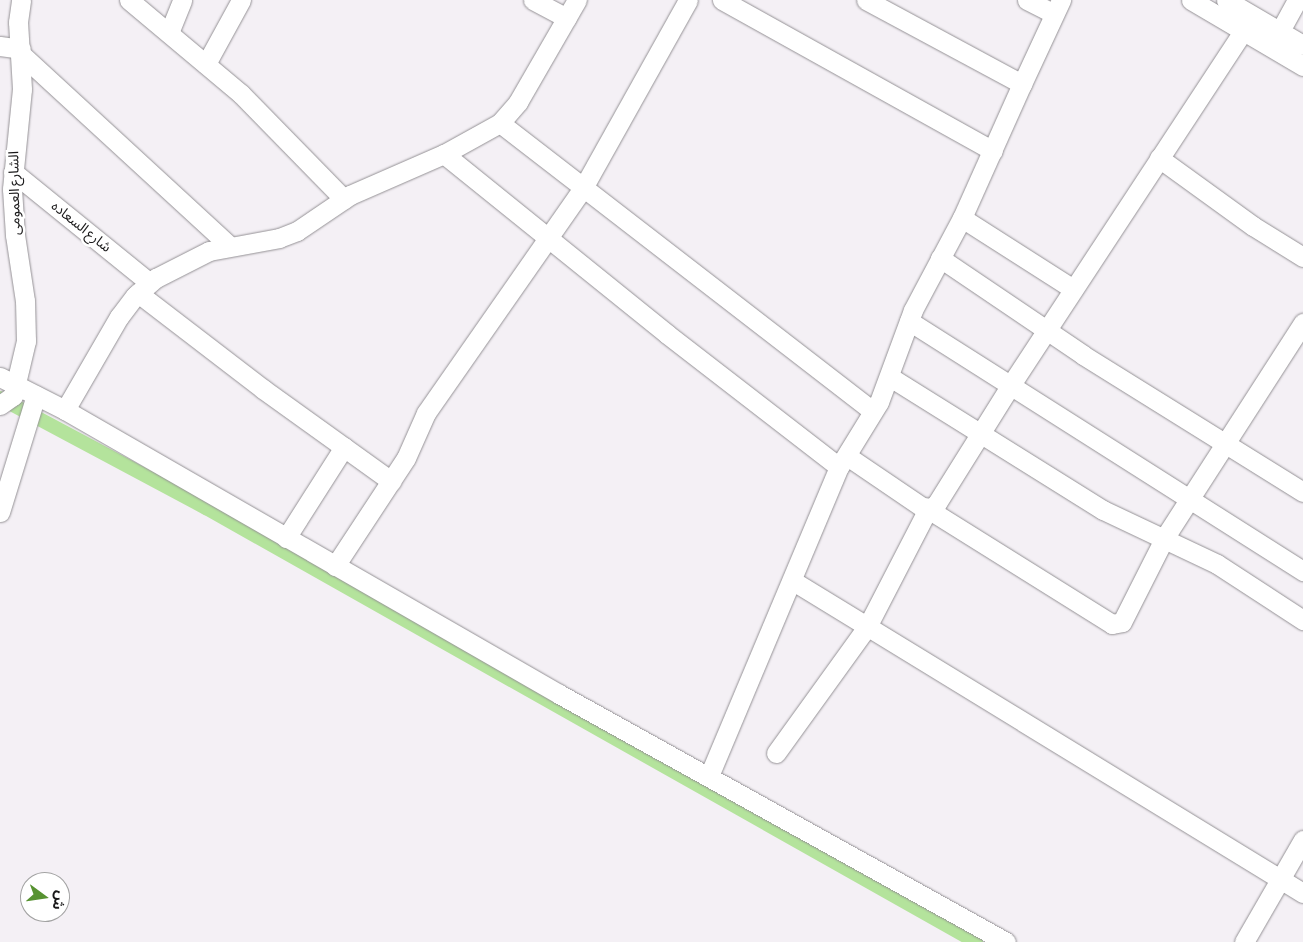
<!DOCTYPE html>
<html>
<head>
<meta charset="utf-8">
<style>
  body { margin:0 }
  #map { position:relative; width:1303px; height:942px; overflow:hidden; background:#f4f0f5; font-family:"Sofia Sans Condensed","Noto Sans Arabic",sans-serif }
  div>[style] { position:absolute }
  .canal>* { height:14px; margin:-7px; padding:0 7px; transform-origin:7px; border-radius:7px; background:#b4e39c }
  .roads { filter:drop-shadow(0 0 1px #949195) drop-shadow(0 0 1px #949195) }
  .minor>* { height:19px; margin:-9.5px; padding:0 9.5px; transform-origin:9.5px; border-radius:9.5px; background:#fff }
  span { translate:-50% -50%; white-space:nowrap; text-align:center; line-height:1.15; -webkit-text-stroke:5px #fff; paint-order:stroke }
  .street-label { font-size:14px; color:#191819 }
  .north { position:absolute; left:20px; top:872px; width:50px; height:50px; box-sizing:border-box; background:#fff; border:1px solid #a3a3a3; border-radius:50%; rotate:104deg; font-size:14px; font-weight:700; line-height:20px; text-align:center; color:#191819 }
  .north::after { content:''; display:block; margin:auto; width:18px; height:22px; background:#579231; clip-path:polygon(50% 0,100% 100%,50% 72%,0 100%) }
</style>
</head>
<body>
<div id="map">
  <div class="canal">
    <div style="left:0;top:398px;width:234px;rotate:28.1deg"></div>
    <div style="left:206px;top:508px;width:884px;rotate:29.41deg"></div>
  </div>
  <div class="roads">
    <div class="minor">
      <div style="left:129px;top:0;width:146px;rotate:40deg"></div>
      <div style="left:241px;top:94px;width:147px;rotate:45.6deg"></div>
      <div style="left:533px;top:0;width:38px;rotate:28deg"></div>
      <div style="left:722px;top:0;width:310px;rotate:29.1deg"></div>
      <div style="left:1027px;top:0;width:30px;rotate:27deg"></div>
      <div style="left:1191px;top:0;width:130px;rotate:30.5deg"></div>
      <div style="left:1226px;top:0;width:89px;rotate:30.3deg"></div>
      <div style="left:169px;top:33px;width:35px;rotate:-68deg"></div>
      <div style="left:1274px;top:42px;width:48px;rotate:-61.3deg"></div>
      <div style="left:0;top:46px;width:21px;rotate:8deg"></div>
      <div style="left:22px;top:55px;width:282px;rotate:42.6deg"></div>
      <div style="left:206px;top:64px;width:73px;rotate:-61.3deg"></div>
      <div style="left:1022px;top:84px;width:93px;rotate:-65.1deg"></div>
      <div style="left:500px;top:123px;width:471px;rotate:37.7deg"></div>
      <div style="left:444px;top:154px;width:287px;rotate:38.9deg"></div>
      <div style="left:667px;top:334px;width:217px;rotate:37.7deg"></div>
      <div style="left:1159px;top:158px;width:116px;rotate:35.9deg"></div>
      <div style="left:1253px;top:226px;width:59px;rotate:31.8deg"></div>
      <div style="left:13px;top:172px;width:176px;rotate:39deg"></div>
      <div style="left:962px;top:218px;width:132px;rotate:32.6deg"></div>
      <div style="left:940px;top:258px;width:173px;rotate:34.1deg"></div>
      <div style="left:1083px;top:355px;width:259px;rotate:31.9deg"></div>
      <div style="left:138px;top:293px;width:158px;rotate:37.5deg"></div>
      <div style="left:263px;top:389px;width:158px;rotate:35.7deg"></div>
      <div style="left:909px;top:321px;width:467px;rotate:32.4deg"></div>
      <div style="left:0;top:377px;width:73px;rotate:26.9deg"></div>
      <div style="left:65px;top:410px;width:570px;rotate:29.89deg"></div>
      <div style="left:559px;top:694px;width:511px;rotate:29.02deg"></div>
      <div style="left:890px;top:377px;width:251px;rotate:32deg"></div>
      <div style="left:1103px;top:510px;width:126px;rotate:25.3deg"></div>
      <div style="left:1217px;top:564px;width:103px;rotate:33.1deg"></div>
      <div style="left:0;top:405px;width:16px;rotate:-35deg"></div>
      <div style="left:13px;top:396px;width:57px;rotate:-76.7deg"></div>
      <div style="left:26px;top:341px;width:40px;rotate:-91.4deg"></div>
      <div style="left:25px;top:301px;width:67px;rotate:-98.6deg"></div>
      <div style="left:15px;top:235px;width:46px;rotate:-93.7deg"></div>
      <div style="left:12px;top:189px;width:100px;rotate:-84.3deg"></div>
      <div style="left:22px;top:89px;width:67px;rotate:-93.4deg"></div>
      <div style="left:18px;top:22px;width:22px;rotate:-82deg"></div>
      <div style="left:65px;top:410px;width:108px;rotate:-59.9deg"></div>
      <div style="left:119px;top:317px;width:26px;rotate:-53deg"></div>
      <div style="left:135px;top:296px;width:28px;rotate:-41deg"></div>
      <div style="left:156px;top:278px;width:59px;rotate:-27deg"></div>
      <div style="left:209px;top:251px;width:71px;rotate:-10.5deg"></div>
      <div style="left:279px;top:238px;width:19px;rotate:-21deg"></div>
      <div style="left:297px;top:231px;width:64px;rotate:-34.2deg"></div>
      <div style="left:350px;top:195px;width:103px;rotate:-23.6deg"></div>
      <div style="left:444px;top:154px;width:64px;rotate:-29deg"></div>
      <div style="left:500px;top:123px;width:28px;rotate:-49deg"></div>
      <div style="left:518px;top:102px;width:118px;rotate:-60deg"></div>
      <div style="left:847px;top:456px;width:91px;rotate:34.2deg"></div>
      <div style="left:922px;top:507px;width:11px;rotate:5deg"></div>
      <div style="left:933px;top:508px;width:6px;rotate:-51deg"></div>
      <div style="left:937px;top:503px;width:138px;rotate:-58deg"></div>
      <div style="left:1010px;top:386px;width:425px;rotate:-56.7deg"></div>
      <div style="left:0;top:512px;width:122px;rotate:-72.9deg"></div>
      <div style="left:286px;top:538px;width:108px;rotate:-57.5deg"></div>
      <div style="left:335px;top:566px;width:129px;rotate:-56.7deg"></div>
      <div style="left:406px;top:458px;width:49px;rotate:-66deg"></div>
      <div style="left:426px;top:413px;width:274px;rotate:-55.1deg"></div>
      <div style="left:583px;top:188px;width:215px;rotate:-60.8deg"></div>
      <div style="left:793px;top:581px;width:598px;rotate:31.46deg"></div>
      <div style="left:776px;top:753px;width:155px;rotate:-54.2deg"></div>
      <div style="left:867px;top:627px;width:133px;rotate:-62.7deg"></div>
      <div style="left:928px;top:509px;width:217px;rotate:32deg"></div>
      <div style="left:1112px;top:624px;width:10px;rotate:-11deg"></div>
      <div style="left:1122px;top:622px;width:95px;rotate:-63.2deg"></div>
      <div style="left:1165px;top:537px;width:255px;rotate:-57.2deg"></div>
      <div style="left:709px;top:776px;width:335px;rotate:-67.2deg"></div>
      <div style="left:839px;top:467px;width:76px;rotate:-58.4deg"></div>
      <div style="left:879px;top:402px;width:98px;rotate:-69.7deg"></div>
      <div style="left:913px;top:310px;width:104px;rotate:-62deg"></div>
      <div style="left:962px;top:218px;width:147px;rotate:-65.9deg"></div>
      <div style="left:1022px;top:84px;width:177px;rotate:-151.7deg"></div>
      <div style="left:1244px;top:942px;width:118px;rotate:-60deg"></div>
    </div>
  </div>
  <div class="street-label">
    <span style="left:15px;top:193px;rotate:-91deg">الشارع العمومى</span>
    <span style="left:81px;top:227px;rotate:39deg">شارع السعاده</span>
  </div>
  <div class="north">ش</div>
</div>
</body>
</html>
